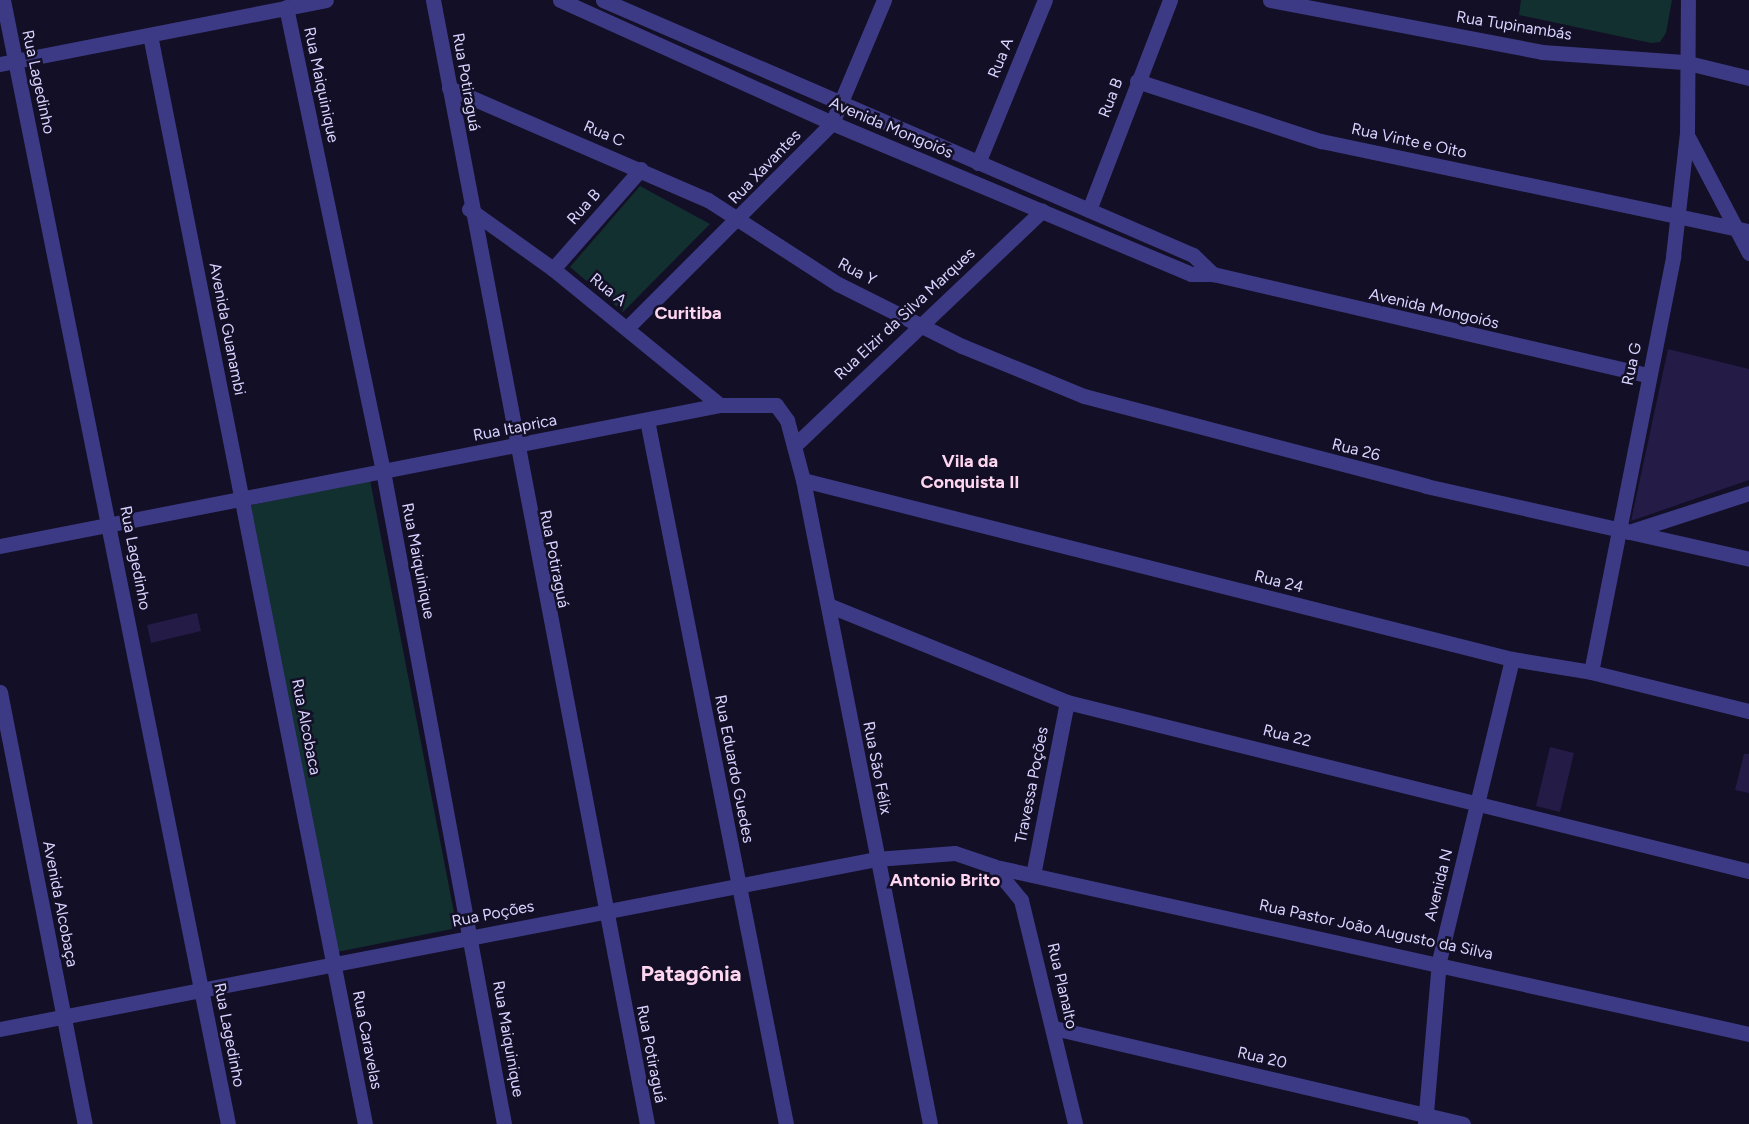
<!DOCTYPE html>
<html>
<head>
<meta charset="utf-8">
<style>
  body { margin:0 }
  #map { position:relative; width:1749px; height:1124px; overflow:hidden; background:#130f26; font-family:Figtree,sans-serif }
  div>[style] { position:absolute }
  .green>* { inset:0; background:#12302f }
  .building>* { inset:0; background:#241b47 }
  .minor>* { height:15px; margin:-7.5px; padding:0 7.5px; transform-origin:7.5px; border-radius:7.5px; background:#3d3a85 }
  span { translate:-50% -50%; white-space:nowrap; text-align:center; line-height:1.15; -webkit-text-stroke:5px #130f26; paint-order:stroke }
  .street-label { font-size:16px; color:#d9d4ff }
  .neighbourhood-label { font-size:18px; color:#ffd6f0; font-weight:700 }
  .district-label { font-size:22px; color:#ffd6f0; font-weight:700 }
</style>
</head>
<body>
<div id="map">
  <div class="green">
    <div style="clip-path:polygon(1521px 0,1672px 0,1666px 33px,1660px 42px,1651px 43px,1519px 15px)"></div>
    <div style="clip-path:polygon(640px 186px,710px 224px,623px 312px,570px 267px)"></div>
    <div style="clip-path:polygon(370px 480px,457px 928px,337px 952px,248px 506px)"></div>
  </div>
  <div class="building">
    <div style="clip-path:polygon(1668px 349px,1749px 369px,1749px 480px,1631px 521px)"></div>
    <div style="clip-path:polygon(197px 613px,201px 631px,151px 643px,147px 625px)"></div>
    <div style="clip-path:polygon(1550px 747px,1574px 753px,1560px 812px,1536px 806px)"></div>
    <div style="clip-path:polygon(1744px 754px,1749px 754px,1749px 793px,1735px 790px)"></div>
  </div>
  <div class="minor">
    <div style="left:3px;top:0;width:1146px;rotate:78.68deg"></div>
    <div style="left:433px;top:0;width:1144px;rotate:79.22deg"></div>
    <div style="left:560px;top:0;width:299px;rotate:24.3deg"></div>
    <div style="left:832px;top:123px;width:389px;rotate:22.8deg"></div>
    <div style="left:1191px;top:274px;width:22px"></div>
    <div style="left:1213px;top:274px;width:446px;rotate:13.1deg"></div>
    <div style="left:603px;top:0;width:643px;rotate:23.37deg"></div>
    <div style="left:1193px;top:255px;width:28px;rotate:44deg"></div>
    <div style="left:1270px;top:0;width:277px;rotate:10.8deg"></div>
    <div style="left:1542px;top:52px;width:142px;rotate:4deg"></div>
    <div style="left:1684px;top:62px;width:67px;rotate:13.8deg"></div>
    <div style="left:286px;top:7px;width:474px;rotate:78.2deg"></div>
    <div style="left:383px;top:471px;width:664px;rotate:79.5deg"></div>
    <div style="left:150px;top:35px;width:1110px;rotate:78.83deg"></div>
    <div style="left:0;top:64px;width:332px;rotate:-11.1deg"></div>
    <div style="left:1137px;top:81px;width:194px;rotate:18.1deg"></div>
    <div style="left:1321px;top:141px;width:437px;rotate:11.9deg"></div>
    <div style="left:449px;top:88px;width:282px;rotate:23.4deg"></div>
    <div style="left:708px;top:200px;width:155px;rotate:32.9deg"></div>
    <div style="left:838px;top:284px;width:139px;rotate:26.6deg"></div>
    <div style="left:962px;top:346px;width:132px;rotate:22.3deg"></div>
    <div style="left:1084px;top:396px;width:354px;rotate:14.7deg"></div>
    <div style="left:1426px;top:486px;width:331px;rotate:12.7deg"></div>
    <div style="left:1688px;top:137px;width:131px;rotate:62.3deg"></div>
    <div style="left:978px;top:163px;width:176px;rotate:-67.7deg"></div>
    <div style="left:469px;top:209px;width:103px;rotate:35.5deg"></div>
    <div style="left:553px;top:269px;width:215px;rotate:39.2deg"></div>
    <div style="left:1089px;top:210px;width:225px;rotate:-68.9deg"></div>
    <div style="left:553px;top:269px;width:133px;rotate:-48.7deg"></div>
    <div style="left:627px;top:328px;width:290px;rotate:-45deg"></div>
    <div style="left:832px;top:123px;width:134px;rotate:-67.1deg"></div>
    <div style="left:647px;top:420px;width:718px;rotate:78.83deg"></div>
    <div style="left:794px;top:446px;width:342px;rotate:-43.5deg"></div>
    <div style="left:803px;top:480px;width:731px;rotate:14.17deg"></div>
    <div style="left:1512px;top:659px;width:80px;rotate:9.3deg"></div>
    <div style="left:1591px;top:672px;width:163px;rotate:13.9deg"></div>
    <div style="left:1629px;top:532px;width:126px;rotate:-18deg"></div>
    <div style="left:0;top:546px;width:734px;rotate:-11.08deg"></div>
    <div style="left:720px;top:405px;width:56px"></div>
    <div style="left:776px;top:405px;width:19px;rotate:54deg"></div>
    <div style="left:787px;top:420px;width:62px;rotate:75.1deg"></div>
    <div style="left:803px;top:480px;width:656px;rotate:78.84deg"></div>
    <div style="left:828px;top:605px;width:258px;rotate:22.1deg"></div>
    <div style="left:1067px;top:702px;width:703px;rotate:13.92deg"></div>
    <div style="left:1591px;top:672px;width:424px;rotate:-78.8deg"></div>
    <div style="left:1673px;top:256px;width:123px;rotate:-83.5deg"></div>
    <div style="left:1687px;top:134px;width:134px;rotate:-89.6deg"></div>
    <div style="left:0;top:692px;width:440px;rotate:78.9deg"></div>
    <div style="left:996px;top:867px;width:771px;rotate:12.5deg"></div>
    <div style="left:1033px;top:875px;width:176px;rotate:-78.9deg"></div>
    <div style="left:1054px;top:1028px;width:420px;rotate:13.2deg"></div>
    <div style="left:0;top:1029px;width:892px;rotate:-10.98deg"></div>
    <div style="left:876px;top:859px;width:79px;rotate:-4.3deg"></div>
    <div style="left:955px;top:853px;width:40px;rotate:18.9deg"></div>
    <div style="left:993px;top:866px;width:44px;rotate:50.5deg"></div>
    <div style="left:1021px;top:900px;width:230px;rotate:76.4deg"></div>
    <div style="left:1425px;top:1124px;width:164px;rotate:-85.1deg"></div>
    <div style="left:1439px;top:961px;width:311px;rotate:-76.4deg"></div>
  </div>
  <div class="street-label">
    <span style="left:1514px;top:26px;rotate:9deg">Rua Tupinambás</span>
    <span style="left:1001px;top:58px;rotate:-68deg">Rua A</span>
    <span style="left:38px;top:82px;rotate:78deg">Rua Lagedinho</span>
    <span style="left:466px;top:82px;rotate:80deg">Rua Potiraguá</span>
    <span style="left:321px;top:85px;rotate:78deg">Rua Maiquinique</span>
    <span style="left:1111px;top:98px;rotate:-69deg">Rua B</span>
    <span style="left:891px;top:128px;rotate:23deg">Avenida Mongoiós</span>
    <span style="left:604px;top:134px;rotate:23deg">Rua C</span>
    <span style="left:1409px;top:141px;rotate:12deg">Rua Vinte e Oito</span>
    <span style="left:765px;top:167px;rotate:-46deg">Rua Xavantes</span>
    <span style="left:584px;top:207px;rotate:-48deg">Rua B</span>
    <span style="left:857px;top:272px;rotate:28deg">Rua Y</span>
    <span style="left:608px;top:290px;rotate:39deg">Rua A</span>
    <span style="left:1434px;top:309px;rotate:13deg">Avenida Mongoiós</span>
    <span style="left:905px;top:314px;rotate:-43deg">Rua Elzir da Silva Marques</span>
    <span style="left:227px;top:329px;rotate:79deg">Avenida Guanambi</span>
    <span style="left:1632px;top:364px;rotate:-78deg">Rua G</span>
    <span style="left:515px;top:428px;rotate:-11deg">Rua Itaprica</span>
    <span style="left:1356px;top:450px;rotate:14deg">Rua 26</span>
    <span style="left:135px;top:558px;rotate:79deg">Rua Lagedinho</span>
    <span style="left:554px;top:559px;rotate:79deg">Rua Potiraguá</span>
    <span style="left:418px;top:561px;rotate:79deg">Rua Maiquinique</span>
    <span style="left:1279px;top:582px;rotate:14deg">Rua 24</span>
    <span style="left:306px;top:727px;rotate:79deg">Rua Alcobaca</span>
    <span style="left:1287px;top:736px;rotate:14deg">Rua 22</span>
    <span style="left:877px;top:768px;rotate:79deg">Rua São Félix</span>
    <span style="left:734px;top:769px;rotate:79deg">Rua Eduardo Guedes</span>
    <span style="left:1032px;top:785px;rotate:-79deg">Travessa Poções</span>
    <span style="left:1439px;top:885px;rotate:-76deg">Avenida N</span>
    <span style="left:60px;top:904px;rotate:79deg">Avenida Alcobaça</span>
    <span style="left:493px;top:914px;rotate:-11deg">Rua Poções</span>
    <span style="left:1376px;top:930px;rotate:12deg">Rua Pastor João Augusto da Silva</span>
    <span style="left:1062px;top:986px;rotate:77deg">Rua Planalto</span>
    <span style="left:229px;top:1035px;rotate:79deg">Rua Lagedinho</span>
    <span style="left:508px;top:1039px;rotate:80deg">Rua Maiquinique</span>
    <span style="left:367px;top:1040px;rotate:79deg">Rua Caravelas</span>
    <span style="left:651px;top:1054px;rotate:79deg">Rua Potiraguá</span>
    <span style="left:1262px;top:1058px;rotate:13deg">Rua 20</span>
  </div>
  <div class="neighbourhood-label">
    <span style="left:688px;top:313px">Curitiba</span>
    <span style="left:970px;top:472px">Vila da<br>Conquista II</span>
    <span style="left:945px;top:880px">Antonio Brito</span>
  </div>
  <div class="district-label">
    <span style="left:691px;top:974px">Patagônia</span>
  </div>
</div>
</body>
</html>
